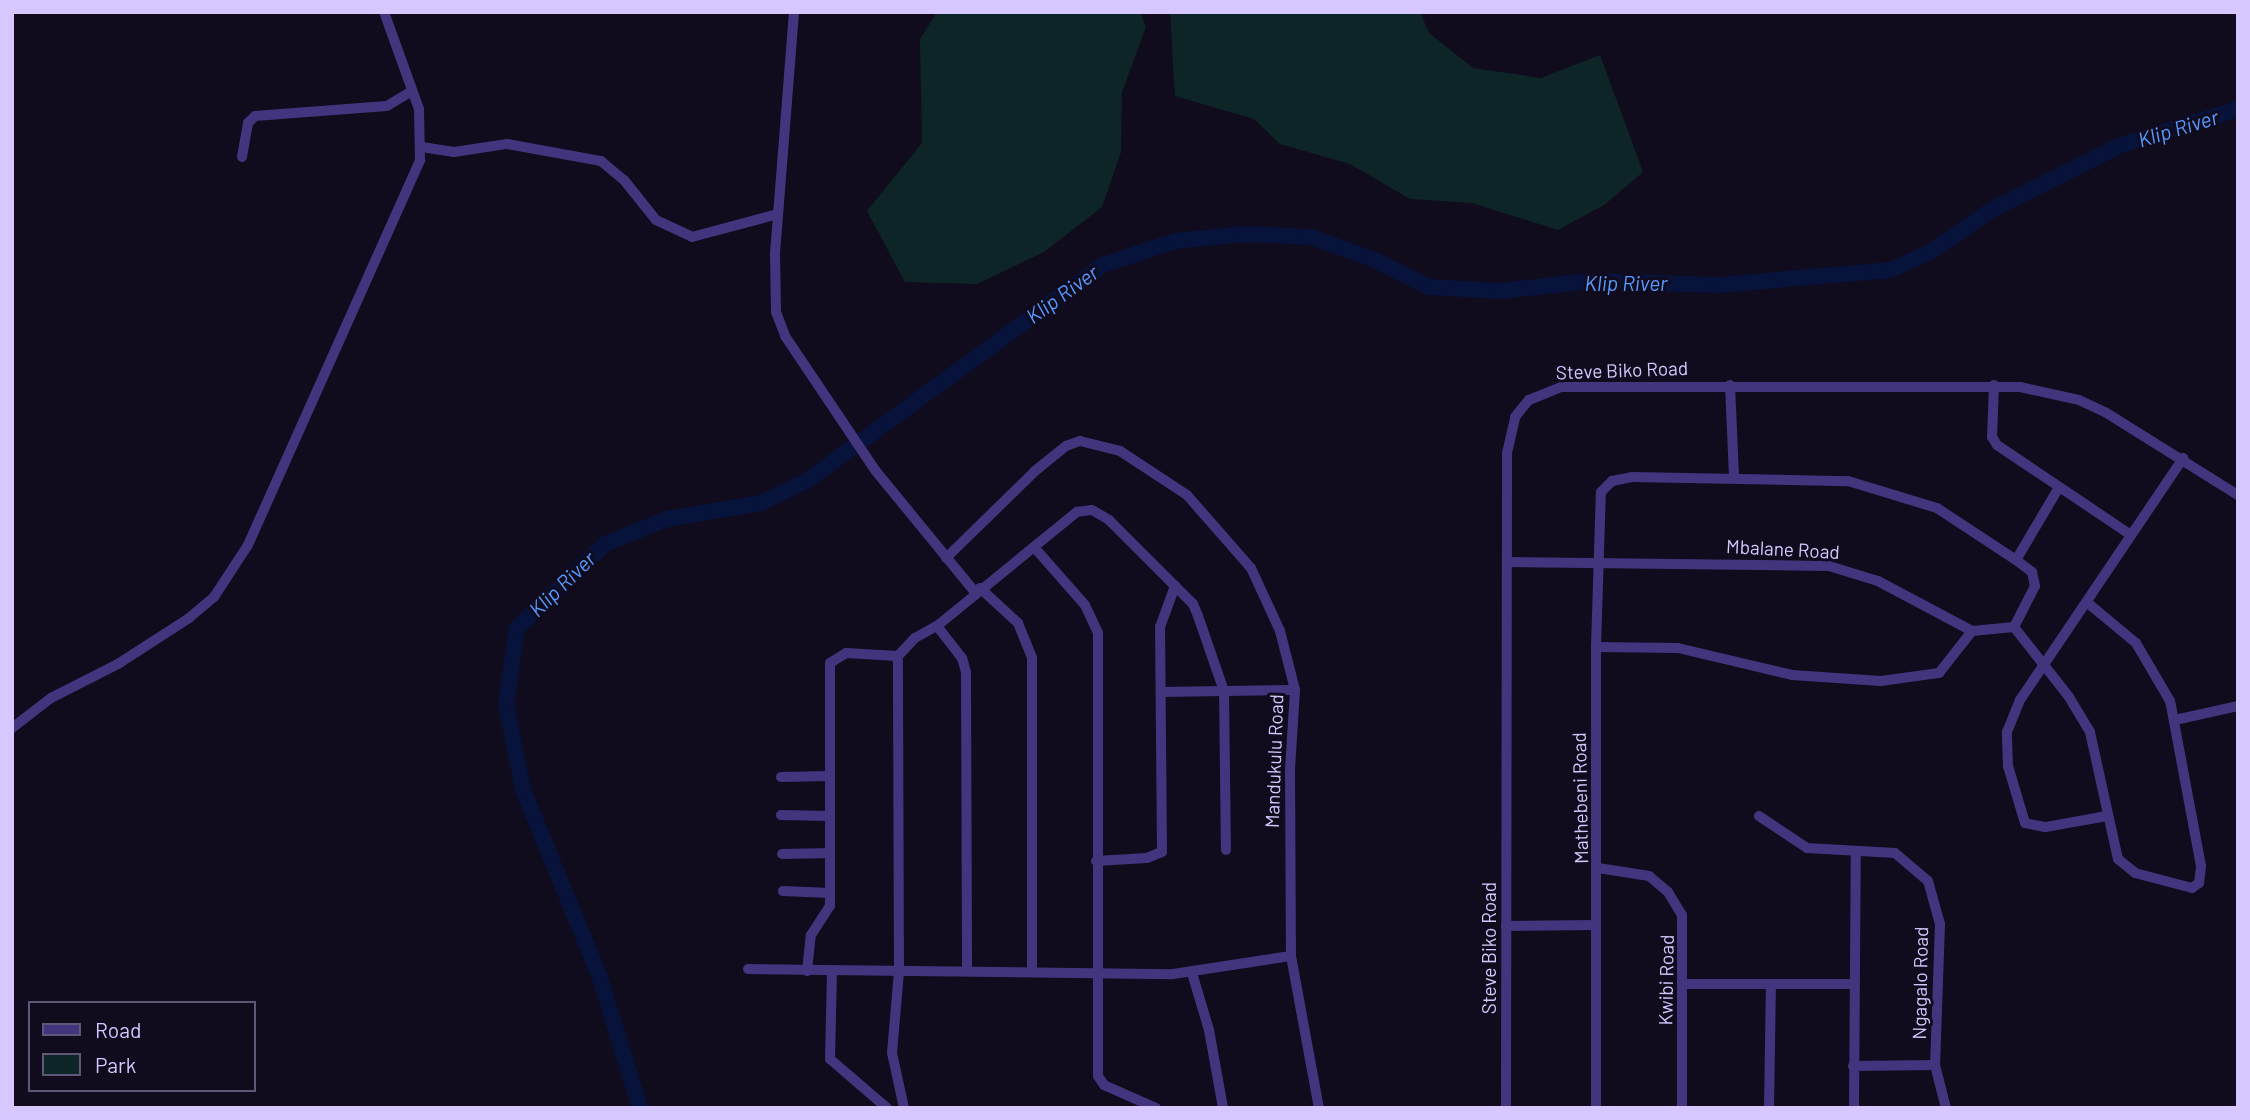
<!DOCTYPE html>
<html>
<head>
<meta charset="utf-8">
<style>
  body { margin:0 }
  #map { position:relative; width:2250px; height:1120px; overflow:hidden; background:#110b1e; font-family:Barlow,sans-serif }
  div>[style] { position:absolute }
  .green>* { inset:0; background:#0e2528 }
  .river>* { height:16px; margin:-8px; padding:0 8px; transform-origin:8px; border-radius:8px; background:#07133b }
  .street>* { height:10px; margin:-5px; padding:0 5px; transform-origin:5px; border-radius:5px; background:#42357e }
  span { translate:-50% -50%; white-space:nowrap; text-align:center; line-height:1.15; -webkit-text-stroke:6px #110b1e; paint-order:stroke }
  .street-label { font-size:19px; color:#d6c8ff }
  .water-label { font-size:21px; color:#5699ff; font-style:italic }
  .frame { position:absolute; inset:0; border:14px solid #d6c8ff; pointer-events:none }
  .legend { position:absolute; left:28px; top:1001px; width:228px; height:91px; box-sizing:border-box; background:#110b1e; border:2px solid #605778; margin:0; padding:9px 12px; list-style:none; font-size:21px; color:#d6c8ff }
  .legend li { display:flex; align-items:center; gap:14px; height:35px }
  .legend b { width:35px; border:2px solid #605778 }
</style>
</head>
<body>
<div id="map">
  <div class="green">
    <div style="clip-path:polygon(937px 12px,1140px 12px,1146px 27px,1122px 92px,1121px 152px,1102px 207px,1044px 252px,977px 284px,905px 282px,867px 211px,922px 143px,920px 39px)"></div>
    <div style="clip-path:polygon(1170px 12px,1420px 12px,1429px 33px,1473px 68px,1541px 78px,1600px 55px,1643px 172px,1604px 205px,1558px 230px,1472px 203px,1410px 199px,1350px 164px,1280px 144px,1254px 119px,1175px 96px)"></div>
  </div>
  <div class="river">
    <div style="left:640px;top:1108px;width:139px;rotate:-107.1deg"></div>
    <div style="left:599px;top:975px;width:200px;rotate:-112.3deg"></div>
    <div style="left:523px;top:790px;width:88px;rotate:-101.2deg"></div>
    <div style="left:506px;top:704px;width:77px;rotate:-81.8deg"></div>
    <div style="left:517px;top:628px;width:122px;rotate:-43.7deg"></div>
    <div style="left:605px;top:544px;width:67px;rotate:-22deg"></div>
    <div style="left:667px;top:519px;width:95px;rotate:-9.7deg"></div>
    <div style="left:761px;top:503px;width:52px;rotate:-26.1deg"></div>
    <div style="left:808px;top:480px;width:365px;rotate:-36.1deg"></div>
    <div style="left:1103px;top:265px;width:76px;rotate:-18.4deg"></div>
    <div style="left:1175px;top:241px;width:71px;rotate:-5.6deg"></div>
    <div style="left:1246px;top:234px;width:65px;rotate:2.6deg"></div>
    <div style="left:1311px;top:237px;width:68px;rotate:19.8deg"></div>
    <div style="left:1375px;top:260px;width:60px;rotate:26.6deg"></div>
    <div style="left:1429px;top:287px;width:71px;rotate:3.2deg"></div>
    <div style="left:1500px;top:291px;width:91px;rotate:-6.3deg"></div>
    <div style="left:1590px;top:281px;width:129px;rotate:1.8deg"></div>
    <div style="left:1719px;top:285px;width:173px;rotate:-5deg"></div>
    <div style="left:1891px;top:270px;width:45px;rotate:-24.9deg"></div>
    <div style="left:1932px;top:251px;width:72px;rotate:-34.8deg"></div>
    <div style="left:1991px;top:210px;width:145px;rotate:-26.6deg"></div>
    <div style="left:2121px;top:145px;width:122px;rotate:-17.1deg"></div>
  </div>
  <div class="street">
    <div style="left:794px;top:12px;width:242px;rotate:94.5deg"></div>
    <div style="left:775px;top:253px;width:59px;rotate:89deg"></div>
    <div style="left:776px;top:312px;width:26px;rotate:69deg"></div>
    <div style="left:785px;top:336px;width:161px;rotate:56.1deg"></div>
    <div style="left:875px;top:470px;width:158px;rotate:50.7deg"></div>
    <div style="left:422px;top:147px;width:32px;rotate:9deg"></div>
    <div style="left:454px;top:152px;width:54px;rotate:-8.6deg"></div>
    <div style="left:507px;top:144px;width:96px;rotate:10.3deg"></div>
    <div style="left:601px;top:161px;width:30px;rotate:40deg"></div>
    <div style="left:624px;top:180px;width:51px;rotate:51.3deg"></div>
    <div style="left:656px;top:220px;width:40px;rotate:25deg"></div>
    <div style="left:692px;top:237px;width:89px;rotate:-15deg"></div>
    <div style="left:242px;top:157px;width:35px;rotate:-80deg"></div>
    <div style="left:248px;top:123px;width:10px;rotate:-45deg"></div>
    <div style="left:255px;top:116px;width:132px;rotate:-4.3deg"></div>
    <div style="left:387px;top:106px;width:29px;rotate:-31deg"></div>
    <div style="left:1730px;top:385px;width:93px;rotate:87.5deg"></div>
    <div style="left:1994px;top:385px;width:52px;rotate:92.2deg"></div>
    <div style="left:1992px;top:437px;width:9px;rotate:58deg"></div>
    <div style="left:1997px;top:445px;width:161px;rotate:33.9deg"></div>
    <div style="left:2058px;top:489px;width:82px;rotate:120.6deg"></div>
    <div style="left:2016px;top:560px;width:20px;rotate:37deg"></div>
    <div style="left:2032px;top:572px;width:14px;rotate:78deg"></div>
    <div style="left:2035px;top:586px;width:46px;rotate:117.1deg"></div>
    <div style="left:2014px;top:627px;width:89px;rotate:51.8deg"></div>
    <div style="left:2069px;top:697px;width:41px;rotate:59deg"></div>
    <div style="left:2090px;top:732px;width:130px;rotate:77.6deg"></div>
    <div style="left:2118px;top:859px;width:22px;rotate:39deg"></div>
    <div style="left:2135px;top:873px;width:59px;rotate:14.7deg"></div>
    <div style="left:2192px;top:888px;width:9px;rotate:-36deg"></div>
    <div style="left:2199px;top:883px;width:17px;rotate:-83deg"></div>
    <div style="left:2201px;top:866px;width:168px;rotate:-100.6deg"></div>
    <div style="left:2170px;top:701px;width:67px;rotate:-120.4deg"></div>
    <div style="left:2136px;top:643px;width:61px;rotate:-140.3deg"></div>
    <div style="left:1034px;top:547px;width:77px;rotate:48.7deg"></div>
    <div style="left:1085px;top:605px;width:31px;rotate:65deg"></div>
    <div style="left:1098px;top:633px;width:443px;rotate:90deg"></div>
    <div style="left:1098px;top:1076px;width:11px;rotate:56deg"></div>
    <div style="left:1104px;top:1085px;width:57px;rotate:23.9deg"></div>
    <div style="left:946px;top:558px;width:124px;rotate:-44.3deg"></div>
    <div style="left:1035px;top:471px;width:40px;rotate:-39deg"></div>
    <div style="left:1066px;top:446px;width:15px;rotate:-20deg"></div>
    <div style="left:1080px;top:441px;width:41px;rotate:14deg"></div>
    <div style="left:1120px;top:451px;width:80px;rotate:33.3deg"></div>
    <div style="left:1187px;top:495px;width:97px;rotate:48.8deg"></div>
    <div style="left:1251px;top:568px;width:69px;rotate:65.3deg"></div>
    <div style="left:1280px;top:631px;width:61px;rotate:75.7deg"></div>
    <div style="left:1295px;top:690px;width:80px;rotate:93.6deg"></div>
    <div style="left:1290px;top:770px;width:186px;rotate:89.7deg"></div>
    <div style="left:1291px;top:956px;width:155px;rotate:79.6deg"></div>
    <div style="left:1507px;top:562px;width:322px;rotate:0.7deg"></div>
    <div style="left:1829px;top:566px;width:51px;rotate:17deg"></div>
    <div style="left:1878px;top:581px;width:106px;rotate:28deg"></div>
    <div style="left:1972px;top:631px;width:42px;rotate:-5.4deg"></div>
    <div style="left:980px;top:588px;width:52px;rotate:42.6deg"></div>
    <div style="left:1018px;top:623px;width:38px;rotate:68deg"></div>
    <div style="left:1032px;top:658px;width:314px;rotate:90deg"></div>
    <div style="left:937px;top:626px;width:41px;rotate:52deg"></div>
    <div style="left:962px;top:658px;width:15px;rotate:74deg"></div>
    <div style="left:966px;top:672px;width:299px;rotate:89.8deg"></div>
    <div style="left:1596px;top:647px;width:82px;rotate:0.7deg"></div>
    <div style="left:1678px;top:648px;width:117px;rotate:13.3deg"></div>
    <div style="left:1792px;top:675px;width:89px;rotate:3.9deg"></div>
    <div style="left:1881px;top:681px;width:59px;rotate:-7.9deg"></div>
    <div style="left:1939px;top:673px;width:53px;rotate:-51.8deg"></div>
    <div style="left:1161px;top:692px;width:134px;rotate:-0.9deg"></div>
    <div style="left:2175px;top:720px;width:65px;rotate:-12.5deg"></div>
    <div style="left:12px;top:728px;width:49px;rotate:-37.6deg"></div>
    <div style="left:51px;top:698px;width:75px;rotate:-26.9deg"></div>
    <div style="left:118px;top:664px;width:85px;rotate:-32.9deg"></div>
    <div style="left:189px;top:618px;width:33px;rotate:-40deg"></div>
    <div style="left:214px;top:597px;width:62px;rotate:-56.8deg"></div>
    <div style="left:248px;top:545px;width:422px;rotate:-65.9deg"></div>
    <div style="left:420px;top:160px;width:51px;rotate:-91.1deg"></div>
    <div style="left:419px;top:109px;width:103px;rotate:-109.8deg"></div>
    <div style="left:781px;top:777px;width:48px;rotate:-1.2deg"></div>
    <div style="left:781px;top:815px;width:48px;rotate:1.2deg"></div>
    <div style="left:1759px;top:816px;width:58px;rotate:33.7deg"></div>
    <div style="left:1807px;top:848px;width:88px;rotate:3.3deg"></div>
    <div style="left:1895px;top:853px;width:43px;rotate:40.3deg"></div>
    <div style="left:1928px;top:881px;width:45px;rotate:74.4deg"></div>
    <div style="left:1940px;top:924px;width:141px;rotate:92deg"></div>
    <div style="left:1935px;top:1065px;width:44px;rotate:75.7deg"></div>
    <div style="left:2107px;top:816px;width:63px;rotate:169.9deg"></div>
    <div style="left:2045px;top:827px;width:20px;rotate:-169deg"></div>
    <div style="left:2025px;top:823px;width:59px;rotate:-106.6deg"></div>
    <div style="left:2008px;top:766px;width:34px;rotate:-92deg"></div>
    <div style="left:2007px;top:732px;width:35px;rotate:-68deg"></div>
    <div style="left:2020px;top:700px;width:292px;rotate:-56deg"></div>
    <div style="left:782px;top:854px;width:48px;rotate:-1.2deg"></div>
    <div style="left:1096px;top:861px;width:51px;rotate:-3.4deg"></div>
    <div style="left:1147px;top:858px;width:16px;rotate:-22deg"></div>
    <div style="left:1162px;top:852px;width:225px;rotate:-90.5deg"></div>
    <div style="left:1160px;top:627px;width:44px;rotate:-69.9deg"></div>
    <div style="left:1598px;top:868px;width:52px;rotate:8.9deg"></div>
    <div style="left:1649px;top:876px;width:25px;rotate:40deg"></div>
    <div style="left:1668px;top:892px;width:27px;rotate:59deg"></div>
    <div style="left:1682px;top:915px;width:193px;rotate:90deg"></div>
    <div style="left:783px;top:891px;width:47px;rotate:2.4deg"></div>
    <div style="left:1506px;top:926px;width:90px;rotate:-0.6deg"></div>
    <div style="left:748px;top:969px;width:425px;rotate:0.7deg"></div>
    <div style="left:1173px;top:974px;width:119px;rotate:-8.7deg"></div>
    <div style="left:807px;top:971px;width:36px;rotate:-84deg"></div>
    <div style="left:811px;top:935px;width:35px;rotate:-57deg"></div>
    <div style="left:830px;top:906px;width:243px;rotate:-90deg"></div>
    <div style="left:830px;top:663px;width:19px;rotate:-32deg"></div>
    <div style="left:846px;top:653px;width:52px;rotate:3.3deg"></div>
    <div style="left:832px;top:971px;width:88px;rotate:91.3deg"></div>
    <div style="left:830px;top:1059px;width:75px;rotate:40.7deg"></div>
    <div style="left:1192px;top:973px;width:59px;rotate:73.4deg"></div>
    <div style="left:1209px;top:1030px;width:79px;rotate:79.8deg"></div>
    <div style="left:1684px;top:984px;width:169px"></div>
    <div style="left:1853px;top:1066px;width:82px;rotate:-0.7deg"></div>
    <div style="left:904px;top:1108px;width:56px;rotate:-102.3deg"></div>
    <div style="left:892px;top:1053px;width:82px;rotate:-85.1deg"></div>
    <div style="left:899px;top:971px;width:315px;rotate:-90.2deg"></div>
    <div style="left:898px;top:656px;width:25px;rotate:-47deg"></div>
    <div style="left:915px;top:638px;width:25px;rotate:-29deg"></div>
    <div style="left:937px;top:626px;width:181px;rotate:-39.2deg"></div>
    <div style="left:1077px;top:512px;width:15px;rotate:-8deg"></div>
    <div style="left:1092px;top:510px;width:20px;rotate:30deg"></div>
    <div style="left:1109px;top:520px;width:119px;rotate:45deg"></div>
    <div style="left:1193px;top:604px;width:13px;rotate:67deg"></div>
    <div style="left:1198px;top:616px;width:79px;rotate:70.9deg"></div>
    <div style="left:1224px;top:691px;width:159px;rotate:89.3deg"></div>
    <div style="left:1506px;top:1108px;width:655px;rotate:-89.91deg"></div>
    <div style="left:1507px;top:453px;width:37px;rotate:-77deg"></div>
    <div style="left:1515px;top:417px;width:22px;rotate:-51deg"></div>
    <div style="left:1529px;top:400px;width:35px;rotate:-22deg"></div>
    <div style="left:1561px;top:387px;width:459px"></div>
    <div style="left:2020px;top:387px;width:60px;rotate:12.4deg"></div>
    <div style="left:2079px;top:400px;width:29px;rotate:25deg"></div>
    <div style="left:2105px;top:412px;width:157px;rotate:32deg"></div>
    <div style="left:1596px;top:1108px;width:461px;rotate:-90deg"></div>
    <div style="left:1596px;top:647px;width:155px;rotate:-88.2deg"></div>
    <div style="left:1601px;top:492px;width:16px;rotate:-45deg"></div>
    <div style="left:1612px;top:481px;width:20px;rotate:-11deg"></div>
    <div style="left:1632px;top:477px;width:216px;rotate:1.1deg"></div>
    <div style="left:1848px;top:481px;width:93px;rotate:16.9deg"></div>
    <div style="left:1937px;top:508px;width:95px;rotate:33.4deg"></div>
    <div style="left:1769px;top:1108px;width:124px;rotate:-89.1deg"></div>
    <div style="left:1854px;top:1108px;width:257px;rotate:-89.6deg"></div>
  </div>
  <div class="street-label">
    <span style="left:1622px;top:370px;rotate:-2deg">Steve Biko Road</span>
    <span style="left:1783px;top:549px;rotate:3deg">Mbalane Road</span>
    <span style="left:1274px;top:761px;rotate:-88deg">Mandukulu Road</span>
    <span style="left:1580px;top:798px;rotate:-91deg">Mathebeni Road</span>
    <span style="left:1489px;top:948px;rotate:-90deg">Steve Biko Road</span>
    <span style="left:1666px;top:980px;rotate:-89deg">Kwibi Road</span>
    <span style="left:1920px;top:983px;rotate:-89deg">Ngagalo Road</span>
  </div>
  <div class="water-label">
    <span style="left:2178px;top:128px;rotate:-17deg">Klip River</span>
    <span style="left:1626px;top:283px">Klip River</span>
    <span style="left:1062px;top:294px;rotate:-36deg">Klip River</span>
    <span style="left:562px;top:584px;rotate:-44deg">Klip River</span>
  </div>
  <div class="frame"></div>
  <ul class="legend">
  <li><b style="height:9px;background:#42357e"></b>Road</li>
  <li><b style="height:19px;background:#0e2528"></b>Park</li>
  </ul>
</div>
</body>
</html>
